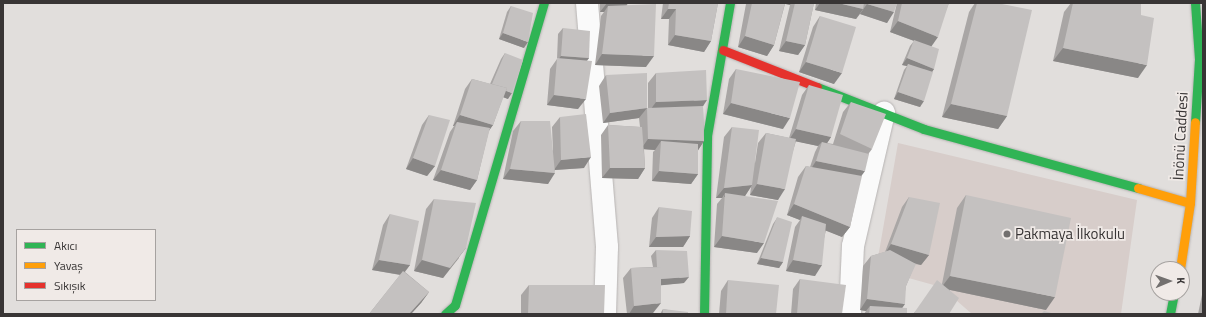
<!DOCTYPE html>
<html>
<head>
<meta charset="utf-8">
<style>
  body { margin:0 }
  #map { position:relative; width:1206px; height:317px; overflow:hidden; background:#e1dedc; font-family:"Titillium Web",sans-serif }
  div>[style] { position:absolute }
  .built>* { inset:0; background:#d7cdca }
  .roads { filter:drop-shadow(0 0 1px #b7b4b3) drop-shadow(0 0 1px #b7b4b3) }
  .street>* { height:22px; margin:-11px; padding:0 11px; transform-origin:11px; border-radius:11px; background:#fafafa }
  .fast>* { height:9px; margin:-4.5px; padding:0 4.5px; transform-origin:4.5px; border-radius:4.5px; background:#30b455 }
  .slow>* { height:9px; margin:-4.5px; padding:0 4.5px; transform-origin:4.5px; border-radius:4.5px; background:#ff9f0a }
  .jam>* { height:9px; margin:-4.5px; padding:0 4.5px; transform-origin:4.5px; border-radius:4.5px; background:#e5322d }
  .wall>* { inset:0; background:#a9a6a5 }
  .shaded-wall>* { inset:0; background:#898786 }
  .building>* { inset:0; background:#c4c1c0 }
  .dots>* { width:11px; height:11px; translate:-50% -50%; box-sizing:border-box; border:2px solid #f0eae7; border-radius:50% }
  span { translate:-50% -50%; white-space:nowrap; text-align:center; line-height:1.15; -webkit-text-stroke:3.5px #f0eae7; paint-order:stroke }
  .street-label { font-size:15px; color:#383535 }
  .poi-label { font-size:15px; color:#383535 }
  .left { translate:0 -50%; text-align:left }
  .frame { position:absolute; inset:0; border:4px solid #383535; pointer-events:none }
  .legend { position:absolute; left:16px; top:229px; width:140px; height:72px; box-sizing:border-box; background:#f0eae7; border:1px solid #a6a2a0; margin:0; padding:5px 7px; list-style:none; font-size:12px; color:#383535 }
  .legend li { display:flex; align-items:center; gap:8px; height:20px }
  .legend b { width:20px; border:1px solid #a6a2a0 }
  .north { position:absolute; left:1150px; top:261px; width:40px; height:40px; box-sizing:border-box; background:#f0eae7; border:1px solid #a6a2a0; border-radius:50%; rotate:88deg; font-size:11px; font-weight:700; line-height:16px; text-align:center; color:#383535 }
  .north::after { content:''; display:block; margin:auto; width:14px; height:18px; background:#73706f; clip-path:polygon(50% 0,100% 100%,50% 72%,0 100%) }
</style>
</head>
<body>
<div id="map">
  <div class="built">
    <div style="clip-path:polygon(898px 143px,1137px 200px,1121px 314px,972px 314px,941px 287px,876px 269px)"></div>
  </div>
  <div class="roads">
    <div class="street">
      <div style="left:587px;top:3px;width:245px;rotate:85.3deg"></div>
      <div style="left:607px;top:247px;width:67px;rotate:91.7deg"></div>
      <div style="left:850px;top:314px;width:68px;rotate:-87.5deg"></div>
      <div style="left:853px;top:246px;width:137px;rotate:-76.9deg"></div>
    </div>
    <div class="fast">
      <div style="left:1195px;top:3px;width:56px;rotate:85.9deg"></div>
      <div style="left:1199px;top:59px;width:63px;rotate:93.6deg"></div>
      <div style="left:817px;top:87px;width:115px;rotate:21.4deg"></div>
      <div style="left:924px;top:129px;width:222px;rotate:15.4deg"></div>
      <div style="left:445px;top:314px;width:13px;rotate:-42deg"></div>
      <div style="left:455px;top:305px;width:315px;rotate:-73.6deg"></div>
      <div style="left:704px;top:314px;width:178px;rotate:-89deg"></div>
      <div style="left:707px;top:136px;width:135px;rotate:-80.2deg"></div>
      <div style="left:1170px;top:314px;width:21px;rotate:-79deg"></div>
    </div>
    <div class="slow">
      <div style="left:1138px;top:188px;width:54px;rotate:16.1deg"></div>
      <div style="left:1180px;top:269px;width:67px;rotate:-81.4deg"></div>
      <div style="left:1190px;top:203px;width:81px;rotate:-86.5deg"></div>
    </div>
    <div class="jam">
      <div style="left:723px;top:50px;width:101px;rotate:21.5deg"></div>
    </div>
  </div>
  <div class="wall">
    <div style="clip-path:polygon(600px 3px,628px 3px,627px 5px,646px 67px,595px 65px,601px 16px,604px 12px,600px 12px)"></div>
    <div style="clip-path:polygon(663px 3px,718px 3px,711px 41px,704px 52px,668px 45px,669px 19px,661px 19px)"></div>
    <div style="clip-path:polygon(747px 3px,814px 3px,805px 45px,798px 55px,779px 51px,790px 5px,785px 4px,774px 45px,767px 56px,738px 47px,746px 4px)"></div>
    <div style="clip-path:polygon(816px 3px,897px 3px,887px 23px,860px 14px,856px 19px,815px 10px)"></div>
    <div style="clip-path:polygon(897px 3px,949px 3px,931px 47px,934px 69px,932px 72px,920px 107px,894px 99px,904px 70px,907px 66px,902px 65px,910px 46px,914px 41px,890px 32px)"></div>
    <div style="clip-path:polygon(975px 3px,997px 3px,1007px 116px,998px 129px,942px 117px,969px 12px)"></div>
    <div style="clip-path:polygon(1071px 3px,1141px 3px,1138px 78px,1053px 61px,1064px 12px)"></div>
    <div style="clip-path:polygon(511px 6px,524px 48px,499px 39px,507px 12px)"></div>
    <div style="clip-path:polygon(820px 16px,834px 84px,799px 72px,813px 27px)"></div>
    <div style="clip-path:polygon(563px 28px,589px 58px,587px 61px,578px 109px,547px 105px,550px 69px,557px 59px,558px 34px)"></div>
    <div style="clip-path:polygon(505px 53px,508px 99px,503px 97px,493px 125px,489px 130px,477px 180px,470px 190px,433px 180px,450px 132px,454px 126px,453px 126px,465px 89px,472px 79px,490px 84px,501px 59px)"></div>
    <div style="clip-path:polygon(736px 69px,783px 129px,723px 114px,729px 79px)"></div>
    <div style="clip-path:polygon(656px 73px,703px 107px,704px 141px,698px 150px,698px 174px,691px 184px,652px 181px,653px 152px,655px 150px,644px 149px,645px 168px,638px 179px,602px 178px,601px 135px,608px 125px,640px 127px,639px 118px,603px 123px,599px 86px,606px 75px,647px 108px,648px 108px,648px 83px)"></div>
    <div style="clip-path:polygon(809px 85px,831px 137px,827px 143px,833px 144px,843px 112px,851px 102px,872px 149px,869px 153px,861px 176px,850px 227px,842px 237px,826px 230px,815px 276px,786px 271px,795px 227px,800px 220px,787px 215px,798px 177px,806px 166px,810px 167px,815px 152px,818px 146px,796px 141px,778px 200px,750px 195px,751px 187px,745px 196px,744px 196px,757px 253px,714px 247px,717px 204px,722px 198px,716px 198px,724px 137px,732px 127px,755px 163px,758px 143px,766px 133px,789px 138px,802px 95px)"></div>
    <div style="clip-path:polygon(429px 115px,435px 166px,427px 176px,406px 169px,422px 125px)"></div>
    <div style="clip-path:polygon(560px 117px,584px 168px,555px 170px,548px 184px,503px 179px,513px 131px,521px 121px,553px 151px,552px 127px)"></div>
    <div style="clip-path:polygon(966px 195px,1046px 310px,950px 290px,949px 314px,913px 314px,942px 284px,957px 208px)"></div>
    <div style="clip-path:polygon(909px 197px,929px 255px,921px 265px,915px 264px,906px 286px,902px 308px,907px 314px,864px 314px,866px 311px,860px 310px,863px 266px,871px 256px,885px 252px,902px 207px)"></div>
    <div style="clip-path:polygon(434px 199px,459px 258px,443px 278px,414px 271px,426px 209px)"></div>
    <div style="clip-path:polygon(659px 207px,690px 236px,683px 247px,649px 247px,652px 218px)"></div>
    <div style="clip-path:polygon(390px 214px,410px 265px,405px 272px,429px 292px,421px 303px,411px 314px,369px 314px,400px 275px,372px 270px,383px 225px)"></div>
    <div style="clip-path:polygon(777px 218px,783px 262px,779px 268px,757px 264px,773px 224px)"></div>
    <div style="clip-path:polygon(656px 250px,684px 283px,661px 285px,653px 313px,648px 314px,627px 314px,623px 278px,631px 268px,653px 267px,651px 256px)"></div>
    <div style="clip-path:polygon(800px 279px,842px 314px,791px 314px,793px 289px)"></div>
    <div style="clip-path:polygon(728px 280px,776px 314px,719px 314px,721px 291px)"></div>
    <div style="clip-path:polygon(529px 285px,604px 314px,521px 314px,521px 295px)"></div>
    <div style="clip-path:polygon(1203px 290px,1203px 314px,1198px 314px)"></div>
    <div style="clip-path:polygon(663px 309px,688px 314px,660px 314px)"></div>
  </div>
  <div class="shaded-wall">
    <div style="clip-path:polygon(607px 3px,628px 3px,622px 12px,608px 6px,604px 12px,600px 12px)"></div>
    <div style="clip-path:polygon(782px 3px,791px 3px,790px 5px)"></div>
    <div style="clip-path:polygon(820px 3px,838px 3px,863px 9px,856px 19px,815px 10px)"></div>
    <div style="clip-path:polygon(867px 4px,894px 12px,887px 23px,860px 14px)"></div>
    <div style="clip-path:polygon(668px 9px,676px 9px,669px 19px,661px 19px)"></div>
    <div style="clip-path:polygon(898px 21px,938px 37px,931px 47px,890px 32px)"></div>
    <div style="clip-path:polygon(503px 33px,528px 42px,524px 48px,499px 39px)"></div>
    <div style="clip-path:polygon(675px 35px,711px 41px,704px 52px,668px 45px)"></div>
    <div style="clip-path:polygon(745px 36px,774px 45px,767px 56px,738px 47px)"></div>
    <div style="clip-path:polygon(786px 41px,805px 45px,798px 55px,779px 51px)"></div>
    <div style="clip-path:polygon(1063px 48px,1147px 65px,1138px 78px,1053px 61px)"></div>
    <div style="clip-path:polygon(602px 54px,654px 56px,646px 67px,595px 65px)"></div>
    <div style="clip-path:polygon(561px 56px,589px 58px,584px 64px,557px 61px)"></div>
    <div style="clip-path:polygon(907px 58px,934px 69px,930px 75px,908px 64px,907px 66px,902px 65px)"></div>
    <div style="clip-path:polygon(806px 62px,842px 73px,834px 84px,799px 72px)"></div>
    <div style="clip-path:polygon(492px 85px,512px 93px,508px 99px,487px 91px)"></div>
    <div style="clip-path:polygon(898px 92px,924px 101px,920px 107px,894px 99px)"></div>
    <div style="clip-path:polygon(554px 95px,586px 99px,578px 109px,547px 105px)"></div>
    <div style="clip-path:polygon(707px 100px,700px 111px,648px 113px,656px 102px)"></div>
    <div style="clip-path:polygon(731px 103px,790px 118px,783px 129px,723px 114px)"></div>
    <div style="clip-path:polygon(951px 104px,1007px 116px,998px 129px,942px 117px)"></div>
    <div style="clip-path:polygon(647px 108px,639px 118px,603px 123px,610px 113px)"></div>
    <div style="clip-path:polygon(460px 115px,493px 125px,486px 135px,457px 122px,454px 126px,453px 126px)"></div>
    <div style="clip-path:polygon(796px 129px,831px 137px,824px 148px,822px 142px,818px 146px,789px 140px)"></div>
    <div style="clip-path:polygon(648px 139px,704px 141px,697px 152px,661px 141px,655px 150px,641px 149px)"></div>
    <div style="clip-path:polygon(591px 157px,584px 168px,554px 170px,561px 160px)"></div>
    <div style="clip-path:polygon(413px 158px,435px 166px,427px 176px,406px 169px)"></div>
    <div style="clip-path:polygon(816px 161px,865px 171px,857px 182px,809px 172px)"></div>
    <div style="clip-path:polygon(610px 168px,645px 168px,638px 179px,602px 178px)"></div>
    <div style="clip-path:polygon(510px 169px,555px 173px,548px 184px,503px 179px)"></div>
    <div style="clip-path:polygon(441px 170px,477px 180px,470px 190px,433px 180px)"></div>
    <div style="clip-path:polygon(659px 171px,698px 174px,691px 184px,652px 181px)"></div>
    <div style="clip-path:polygon(757px 184px,785px 189px,778px 200px,750px 195px)"></div>
    <div style="clip-path:polygon(752px 185px,745px 196px,724px 197px,725px 193px,722px 198px,716px 198px,724px 188px)"></div>
    <div style="clip-path:polygon(794px 204px,850px 227px,842px 237px,801px 221px,802px 216px,800px 220px,787px 215px)"></div>
    <div style="clip-path:polygon(690px 236px,683px 247px,649px 247px,656px 237px)"></div>
    <div style="clip-path:polygon(722px 236px,764px 243px,757px 253px,714px 247px)"></div>
    <div style="clip-path:polygon(891px 244px,929px 255px,921px 265px,884px 255px)"></div>
    <div style="clip-path:polygon(466px 248px,443px 278px,414px 271px,422px 260px)"></div>
    <div style="clip-path:polygon(761px 258px,783px 262px,779px 268px,757px 264px)"></div>
    <div style="clip-path:polygon(379px 260px,410px 265px,402px 275px,372px 270px)"></div>
    <div style="clip-path:polygon(793px 260px,822px 265px,815px 276px,786px 271px)"></div>
    <div style="clip-path:polygon(950px 276px,1055px 297px,1046px 310px,941px 288px)"></div>
    <div style="clip-path:polygon(689px 277px,684px 283px,654px 286px,659px 279px)"></div>
    <div style="clip-path:polygon(429px 292px,421px 303px,411px 314px,409px 314px)"></div>
    <div style="clip-path:polygon(867px 299px,905px 304px,898px 314px,870px 306px,866px 311px,860px 310px)"></div>
    <div style="clip-path:polygon(661px 303px,653px 313px,648px 314px,629px 314px,634px 306px)"></div>
  </div>
  <div class="building">
    <div style="clip-path:polygon(669px 3px,718px 3px,711px 41px,675px 35px,676px 9px,668px 9px)"></div>
    <div style="clip-path:polygon(752px 3px,785px 3px,774px 45px,745px 36px)"></div>
    <div style="clip-path:polygon(795px 3px,814px 3px,805px 45px,786px 41px)"></div>
    <div style="clip-path:polygon(838px 3px,864px 3px,863px 9px)"></div>
    <div style="clip-path:polygon(867px 3px,897px 3px,894px 12px,867px 4px)"></div>
    <div style="clip-path:polygon(902px 3px,949px 3px,938px 37px,898px 21px)"></div>
    <div style="clip-path:polygon(977px 3px,997px 3px,1032px 10px,1007px 116px,951px 104px)"></div>
    <div style="clip-path:polygon(1073px 3px,1141px 3px,1141px 15px,1154px 18px,1147px 65px,1063px 48px)"></div>
    <div style="clip-path:polygon(656px 4px,654px 56px,602px 54px,608px 6px)"></div>
    <div style="clip-path:polygon(511px 6px,533px 13px,528px 42px,503px 33px)"></div>
    <div style="clip-path:polygon(820px 16px,856px 27px,842px 73px,806px 62px)"></div>
    <div style="clip-path:polygon(563px 28px,590px 31px,589px 58px,561px 56px)"></div>
    <div style="clip-path:polygon(914px 40px,939px 49px,934px 69px,907px 58px)"></div>
    <div style="clip-path:polygon(505px 53px,523px 60px,512px 93px,506px 91px,507px 88px,492px 84px)"></div>
    <div style="clip-path:polygon(557px 58px,592px 61px,586px 99px,554px 95px)"></div>
    <div style="clip-path:polygon(908px 64px,933px 72px,924px 101px,898px 92px)"></div>
    <div style="clip-path:polygon(736px 69px,800px 82px,790px 118px,731px 103px)"></div>
    <div style="clip-path:polygon(706px 70px,707px 100px,656px 102px,656px 73px)"></div>
    <div style="clip-path:polygon(647px 73px,647px 108px,703px 106px,704px 141px,648px 139px,647px 108px,610px 113px,606px 75px)"></div>
    <div style="clip-path:polygon(472px 79px,507px 88px,493px 125px,460px 115px)"></div>
    <div style="clip-path:polygon(809px 85px,843px 95px,831px 137px,796px 129px)"></div>
    <div style="clip-path:polygon(851px 102px,886px 114px,872px 149px,840px 134px)"></div>
    <div style="clip-path:polygon(586px 114px,591px 157px,561px 160px,560px 117px)"></div>
    <div style="clip-path:polygon(429px 115px,450px 120px,435px 166px,413px 158px)"></div>
    <div style="clip-path:polygon(521px 121px,550px 121px,555px 173px,510px 169px)"></div>
    <div style="clip-path:polygon(457px 122px,490px 128px,477px 180px,441px 170px)"></div>
    <div style="clip-path:polygon(608px 125px,642px 127px,645px 168px,610px 168px)"></div>
    <div style="clip-path:polygon(732px 127px,759px 130px,752px 185px,724px 188px)"></div>
    <div style="clip-path:polygon(766px 133px,796px 139px,785px 189px,757px 184px)"></div>
    <div style="clip-path:polygon(661px 141px,698px 144px,698px 174px,659px 171px)"></div>
    <div style="clip-path:polygon(822px 142px,869px 154px,865px 171px,816px 161px)"></div>
    <div style="clip-path:polygon(806px 166px,862px 176px,850px 227px,794px 204px)"></div>
    <div style="clip-path:polygon(725px 193px,778px 201px,764px 243px,722px 236px)"></div>
    <div style="clip-path:polygon(966px 195px,1071px 218px,1055px 297px,950px 276px)"></div>
    <div style="clip-path:polygon(909px 197px,940px 203px,929px 255px,891px 244px)"></div>
    <div style="clip-path:polygon(434px 199px,476px 203px,466px 248px,450px 268px,422px 260px)"></div>
    <div style="clip-path:polygon(659px 207px,692px 211px,690px 236px,656px 237px)"></div>
    <div style="clip-path:polygon(390px 214px,419px 221px,410px 265px,379px 260px)"></div>
    <div style="clip-path:polygon(802px 216px,826px 224px,822px 265px,793px 260px)"></div>
    <div style="clip-path:polygon(777px 217px,792px 222px,783px 262px,761px 258px)"></div>
    <div style="clip-path:polygon(656px 250px,687px 251px,689px 277px,661px 279px,661px 267px,657px 267px)"></div>
    <div style="clip-path:polygon(890px 250px,916px 264px,906px 286px,905px 304px,867px 299px,871px 256px)"></div>
    <div style="clip-path:polygon(661px 267px,661px 303px,634px 306px,631px 268px)"></div>
    <div style="clip-path:polygon(403px 271px,429px 292px,409px 314px,369px 314px)"></div>
    <div style="clip-path:polygon(800px 279px,846px 285px,842px 314px,797px 314px)"></div>
    <div style="clip-path:polygon(728px 280px,779px 285px,776px 314px,726px 314px)"></div>
    <div style="clip-path:polygon(937px 280px,959px 298px,949px 314px,916px 314px,914px 313px)"></div>
    <div style="clip-path:polygon(529px 285px,605px 285px,604px 314px,528px 314px)"></div>
    <div style="clip-path:polygon(870px 306px,907px 308px,907px 314px,869px 314px)"></div>
    <div style="clip-path:polygon(663px 309px,688px 312px,688px 314px,663px 314px)"></div>
    <div style="clip-path:polygon(1044px 311px,1055px 314px,1041px 314px)"></div>
  </div>
  <div class="dots">
    <div style="left:1007px;top:234px;background:#73706f"></div>
  </div>
  <div class="street-label">
    <span style="left:1180px;top:136px;rotate:-87deg">İnönü Caddesi</span>
  </div>
  <div class="poi-label">
    <span class="left" style="left:1015px;top:234px">Pakmaya İlkokulu</span>
  </div>
  <div class="frame"></div>
  <ul class="legend">
  <li><b style="height:5px;background:#30b455"></b>Akıcı</li>
  <li><b style="height:5px;background:#ff9f0a"></b>Yavaş</li>
  <li><b style="height:5px;background:#e5322d"></b>Sıkışık</li>
  </ul>
  <div class="north">K</div>
</div>
</body>
</html>
